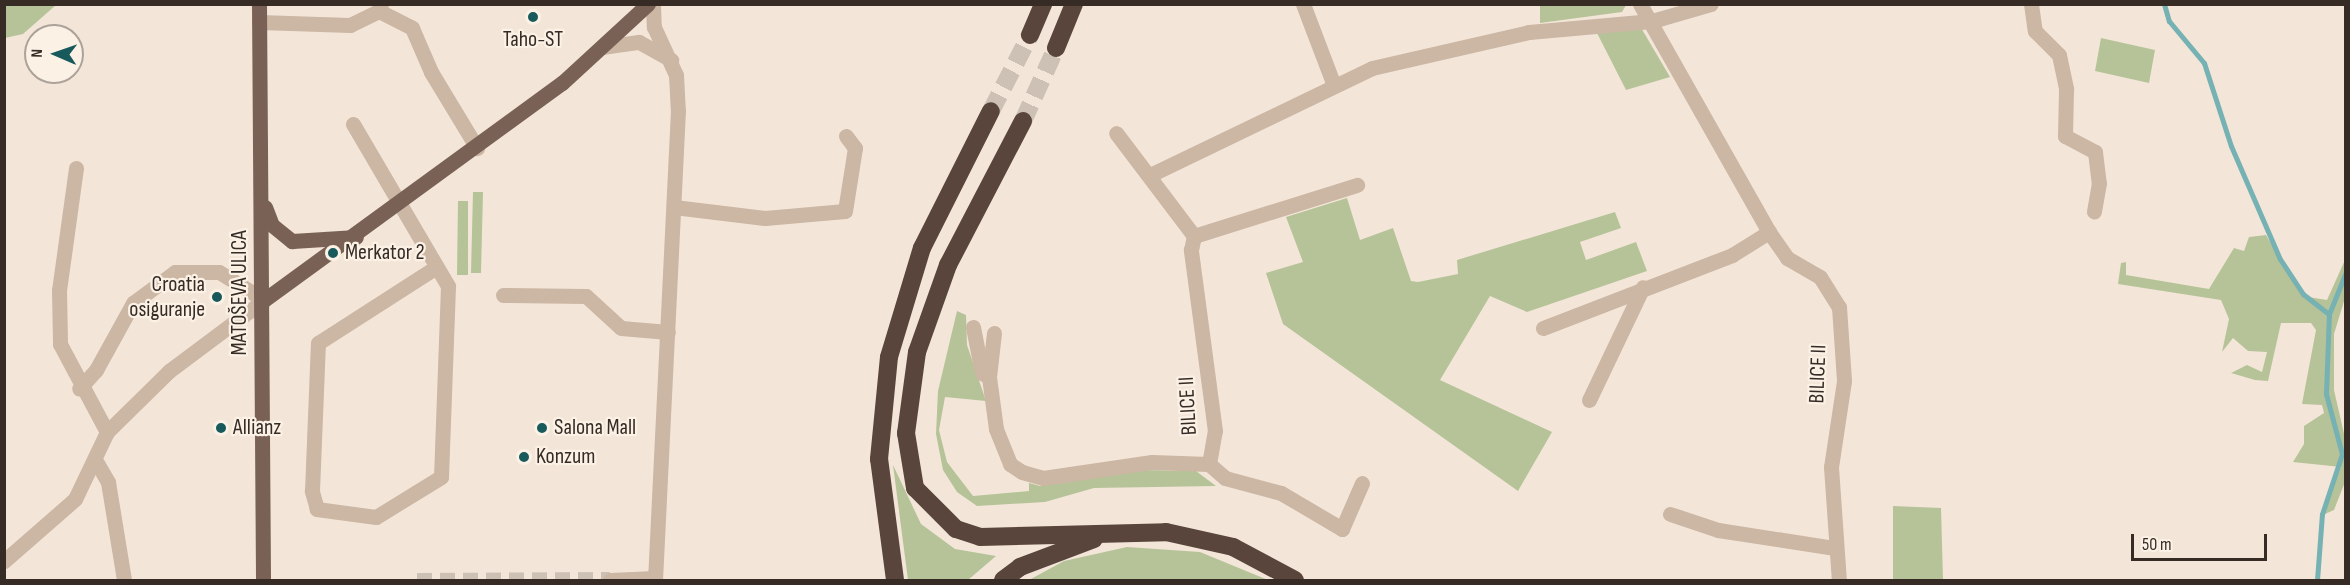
<!DOCTYPE html>
<html>
<head>
<meta charset="utf-8">
<style>
  body { margin:0 }
  #map { position:relative; width:2350px; height:585px; overflow:hidden; background:#f3e6d9; font-family:"Sofia Sans Condensed",sans-serif }
  div>[style] { position:absolute }
  .green>* { inset:0; background:#b6c398 }
  .stream>* { height:5px; margin:-2.5px; padding:0 2.5px; transform-origin:2.5px; border-radius:2.5px; background:#76b1b3 }
  .minor-tunnel>* { height:15px; margin-top:-7.5px; transform-origin:0; background:repeating-linear-gradient(90deg,#cdc1b5 0 15px,transparent 0 23px) }
  .highway-tunnel>* { height:18px; margin-top:-9px; transform-origin:0; background:repeating-linear-gradient(90deg,#cdc1b5 0 18px,transparent 0 27px) }
  .minor>* { height:15px; margin:-7.5px; padding:0 7.5px; transform-origin:7.5px; border-radius:7.5px; background:#ccb6a4 }
  .major>* { height:15px; margin:-7.5px; padding:0 7.5px; transform-origin:7.5px; border-radius:7.5px; background:#7a6156 }
  .highway>* { height:18px; margin:-9px; padding:0 9px; transform-origin:9px; border-radius:9px; background:#59453c }
  .dots>* { width:16px; height:16px; translate:-50% -50%; box-sizing:border-box; border:3px solid #fbf1e5; border-radius:50% }
  span { translate:-50% -50%; white-space:nowrap; text-align:center; line-height:1.15; -webkit-text-stroke:4.5px #fbf1e5; paint-order:stroke }
  .poi-label { font-size:22px; color:#372b26 }
  .left { translate:0 -50%; text-align:left }
  .right { translate:-100% -50%; text-align:right }
  .street-label { font-size:22px; color:#372b26 }
  .frame { position:absolute; inset:0; border:6px solid #372b26; pointer-events:none }
  .north { position:absolute; left:24px; top:24px; width:60px; height:60px; box-sizing:border-box; background:#fbf1e5; border:2px solid #ada299; border-radius:50%; rotate:272deg; font-size:16px; font-weight:700; line-height:24px; text-align:center; color:#372b26 }
  .north::after { content:''; display:block; margin:auto; width:21px; height:27px; background:#18595c; clip-path:polygon(50% 0,100% 100%,50% 72%,0 100%) }
  .scale { position:absolute; left:2131px; top:534px; width:136px; height:27px; box-sizing:border-box; border:3px solid #372b26; border-top:0; padding-left:8px; font-size:18px; line-height:21px; white-space:nowrap; color:#372b26; -webkit-text-stroke:4px #fbf1e5; paint-order:stroke }
</style>
</head>
<body>
<div id="map">
  <div class="green">
    <div style="clip-path:polygon(4px 5px,5px 4px,56px 5px,23px 34px,5px 38px)"></div>
    <div style="clip-path:polygon(1540px 5px,1540px 4px,1626px 5px,1622px 12px,1540px 23px)"></div>
    <div style="clip-path:polygon(1640px 26px,1670px 77px,1626px 90px,1596px 31px)"></div>
    <div style="clip-path:polygon(2101px 38px,2155px 50px,2149px 83px,2095px 71px)"></div>
    <div style="clip-path:polygon(473px 192px,483px 192px,481px 273px,471px 273px)"></div>
    <div style="clip-path:polygon(1347px 198px,1360px 240px,1393px 228px,1411px 281px,1418px 282px,1458px 274px,1457px 260px,1615px 212px,1621px 228px,1580px 242px,1586px 260px,1636px 242px,1647px 271px,1527px 312px,1490px 296px,1440px 380px,1552px 432px,1518px 491px,1283px 324px,1266px 273px,1303px 262px,1286px 217px)"></div>
    <div style="clip-path:polygon(458px 201px,468px 201px,468px 275px,457px 275px)"></div>
    <div style="clip-path:polygon(2266px 235px,2302px 296px,2327px 300px,2345px 260px,2345px 298px,2334px 334px,2334px 390px,2345px 438px,2345px 482px,2334px 510px,2325px 514px,2323px 508px,2341px 467px,2293px 462px,2304px 444px,2304px 426px,2324px 413px,2322px 405px,2302px 404px,2316px 330px,2311px 323px,2281px 323px,2268px 381px,2255px 380px,2231px 373px,2247px 365px,2262px 372px,2267px 352px,2248px 351px,2233px 338px,2222px 352px,2229px 319px,2221px 300px,2118px 284px,2121px 263px,2126px 262px,2126px 275px,2209px 289px,2234px 248px,2244px 251px,2249px 237px)"></div>
    <div style="clip-path:polygon(957px 311px,966px 315px,967px 345px,986px 401px,945px 397px,939px 430px,947px 462px,973px 496px,1029px 491px,1029px 483px,1040px 486px,1141px 470px,1196px 471px,1216px 486px,1094px 488px,1045px 502px,977px 506px,957px 492px,943px 470px,936px 434px,938px 391px)"></div>
    <div style="clip-path:polygon(893px 465px,921px 524px,955px 549px,996px 556px,968px 580px,908px 580px)"></div>
    <div style="clip-path:polygon(1893px 506px,1941px 508px,1943px 580px,1893px 580px)"></div>
    <div style="clip-path:polygon(1127px 547px,1200px 552px,1268px 580px,1029px 580px,1064px 561px)"></div>
  </div>
  <div class="stream">
    <div style="left:2164px;top:4px;width:18px;rotate:74deg"></div>
    <div style="left:2169px;top:21px;width:55px;rotate:50.2deg"></div>
    <div style="left:2204px;top:63px;width:87px;rotate:72deg"></div>
    <div style="left:2231px;top:146px;width:123px;rotate:66.6deg"></div>
    <div style="left:2280px;top:259px;width:42px;rotate:56.7deg"></div>
    <div style="left:2303px;top:294px;width:33px;rotate:38deg"></div>
    <div style="left:2317px;top:580px;width:66px;rotate:-85.7deg"></div>
    <div style="left:2322px;top:514px;width:63px;rotate:-71.6deg"></div>
    <div style="left:2342px;top:454px;width:62px;rotate:-104.9deg"></div>
    <div style="left:2326px;top:394px;width:80px;rotate:-87.9deg"></div>
    <div style="left:2329px;top:314px;width:45px;rotate:-68deg"></div>
  </div>
  <div class="minor-tunnel">
    <div style="left:417px;top:580px;width:193px;rotate:-0.3deg"></div>
  </div>
  <div class="highway-tunnel">
    <div style="left:991px;top:111px;width:85px;rotate:-62.8deg"></div>
    <div style="left:1023px;top:121px;width:80px;rotate:-65.7deg"></div>
  </div>
  <div class="minor">
    <div style="left:381px;top:4px;width:7px;rotate:106deg"></div>
    <div style="left:379px;top:11px;width:37px;rotate:27deg"></div>
    <div style="left:412px;top:28px;width:48px;rotate:66.6deg"></div>
    <div style="left:431px;top:72px;width:89px;rotate:58.8deg"></div>
    <div style="left:653px;top:4px;width:23px;rotate:88deg"></div>
    <div style="left:654px;top:27px;width:53px;rotate:65.4deg"></div>
    <div style="left:676px;top:75px;width:35px;rotate:87deg"></div>
    <div style="left:678px;top:110px;width:471px;rotate:92.8deg"></div>
    <div style="left:1303px;top:4px;width:85px;rotate:69.2deg"></div>
    <div style="left:1640px;top:4px;width:262px;rotate:60.5deg"></div>
    <div style="left:1769px;top:232px;width:32px;rotate:55deg"></div>
    <div style="left:1787px;top:258px;width:38px;rotate:30deg"></div>
    <div style="left:1820px;top:277px;width:36px;rotate:58deg"></div>
    <div style="left:1839px;top:307px;width:74px;rotate:86.1deg"></div>
    <div style="left:1844px;top:381px;width:87px;rotate:98.6deg"></div>
    <div style="left:1831px;top:467px;width:113px;rotate:86deg"></div>
    <div style="left:2031px;top:4px;width:27px;rotate:82deg"></div>
    <div style="left:2035px;top:31px;width:34px;rotate:45deg"></div>
    <div style="left:2059px;top:55px;width:35px;rotate:78deg"></div>
    <div style="left:2066px;top:89px;width:47px;rotate:91.2deg"></div>
    <div style="left:2065px;top:136px;width:34px;rotate:28deg"></div>
    <div style="left:2095px;top:152px;width:31px;rotate:83deg"></div>
    <div style="left:2099px;top:183px;width:29px;rotate:100deg"></div>
    <div style="left:259px;top:22px;width:91px;rotate:1.9deg"></div>
    <div style="left:350px;top:25px;width:32px;rotate:-26deg"></div>
    <div style="left:602px;top:47px;width:37px;rotate:-8deg"></div>
    <div style="left:639px;top:42px;width:37px;rotate:29deg"></div>
    <div style="left:353px;top:124px;width:188px;rotate:59.6deg"></div>
    <div style="left:448px;top:286px;width:191px;rotate:92.1deg"></div>
    <div style="left:441px;top:477px;width:76px;rotate:148.4deg"></div>
    <div style="left:376px;top:517px;width:60px;rotate:-172.3deg"></div>
    <div style="left:317px;top:509px;width:19px;rotate:-106deg"></div>
    <div style="left:312px;top:491px;width:148px;rotate:-87.7deg"></div>
    <div style="left:318px;top:343px;width:139px;rotate:-32.7deg"></div>
    <div style="left:76px;top:168px;width:123px;rotate:97.9deg"></div>
    <div style="left:59px;top:290px;width:54px;rotate:88.9deg"></div>
    <div style="left:60px;top:344px;width:100px;rotate:61.9deg"></div>
    <div style="left:1150px;top:175px;width:246px;rotate:-25.7deg"></div>
    <div style="left:1372px;top:68px;width:161px;rotate:-12.9deg"></div>
    <div style="left:1529px;top:32px;width:123px;rotate:-5.1deg"></div>
    <div style="left:1652px;top:21px;width:61px;rotate:-16.1deg"></div>
    <div style="left:674px;top:207px;width:92px;rotate:6.9deg"></div>
    <div style="left:765px;top:218px;width:80px;rotate:-5deg"></div>
    <div style="left:845px;top:211px;width:64px;rotate:-81deg"></div>
    <div style="left:855px;top:148px;width:15px;rotate:-127deg"></div>
    <div style="left:1194px;top:236px;width:171px;rotate:-17.4deg"></div>
    <div style="left:503px;top:295px;width:83px;rotate:0.7deg"></div>
    <div style="left:586px;top:296px;width:47px;rotate:42.4deg"></div>
    <div style="left:621px;top:328px;width:47px;rotate:4.9deg"></div>
    <div style="left:973px;top:327px;width:47px;rotate:78.9deg"></div>
    <div style="left:982px;top:373px;width:8px;rotate:30deg"></div>
    <div style="left:1543px;top:328px;width:203px;rotate:-21.1deg"></div>
    <div style="left:1732px;top:255px;width:44px;rotate:-31.9deg"></div>
    <div style="left:994px;top:333px;width:44px;rotate:96.5deg"></div>
    <div style="left:989px;top:377px;width:52px;rotate:82.3deg"></div>
    <div style="left:996px;top:429px;width:38px;rotate:68deg"></div>
    <div style="left:1010px;top:464px;width:14px;rotate:34deg"></div>
    <div style="left:1022px;top:472px;width:22px;rotate:16deg"></div>
    <div style="left:1043px;top:478px;width:110px;rotate:-8.4deg"></div>
    <div style="left:1152px;top:462px;width:57px;rotate:2deg"></div>
    <div style="left:1209px;top:464px;width:34px;rotate:-80deg"></div>
    <div style="left:1215px;top:431px;width:183px;rotate:-97.6deg"></div>
    <div style="left:1191px;top:250px;width:14px;rotate:-78deg"></div>
    <div style="left:1194px;top:236px;width:129px;rotate:-127.1deg"></div>
    <div style="left:1589px;top:400px;width:125px;rotate:-64.5deg"></div>
    <div style="left:97px;top:463px;width:22px;rotate:60deg"></div>
    <div style="left:108px;top:482px;width:99px;rotate:80.7deg"></div>
    <div style="left:1209px;top:464px;width:21px;rotate:41deg"></div>
    <div style="left:1225px;top:478px;width:58px;rotate:15deg"></div>
    <div style="left:1281px;top:493px;width:71px;rotate:30.5deg"></div>
    <div style="left:1342px;top:529px;width:50px;rotate:-66.5deg"></div>
    <div style="left:1670px;top:514px;width:51px;rotate:18.4deg"></div>
    <div style="left:1718px;top:530px;width:117px;rotate:8.8deg"></div>
    <div style="left:4px;top:561px;width:94px;rotate:-41.1deg"></div>
    <div style="left:75px;top:499px;width:74px;rotate:-64.5deg"></div>
    <div style="left:107px;top:432px;width:87px;rotate:-44.5deg"></div>
    <div style="left:169px;top:371px;width:119px;rotate:-36.8deg"></div>
    <div style="left:264px;top:300px;width:53px;rotate:-148.1deg"></div>
    <div style="left:219px;top:272px;width:44px;rotate:180deg"></div>
    <div style="left:175px;top:272px;width:52px;rotate:143.6deg"></div>
    <div style="left:133px;top:303px;width:77px;rotate:118.9deg"></div>
    <div style="left:96px;top:370px;width:25px;rotate:132deg"></div>
    <div style="left:610px;top:580px;width:45px;rotate:-2.5deg"></div>
  </div>
  <div class="major">
    <div style="left:259px;top:4px;width:576px;rotate:89.6deg"></div>
    <div style="left:265px;top:207px;width:19px;rotate:69deg"></div>
    <div style="left:272px;top:225px;width:26px;rotate:39deg"></div>
    <div style="left:292px;top:241px;width:64px;rotate:-3.6deg"></div>
    <div style="left:264px;top:300px;width:369px;rotate:-36.1deg"></div>
    <div style="left:562px;top:83px;width:117px;rotate:-42.6deg"></div>
  </div>
  <div class="highway">
    <div style="left:1030px;top:35px;width:34px;rotate:-67deg"></div>
    <div style="left:1056px;top:48px;width:48px;rotate:-67.8deg"></div>
    <div style="left:1023px;top:121px;width:162px;rotate:117.5deg"></div>
    <div style="left:948px;top:265px;width:92px;rotate:109.6deg"></div>
    <div style="left:917px;top:352px;width:82px;rotate:97.7deg"></div>
    <div style="left:906px;top:433px;width:56px;rotate:80.7deg"></div>
    <div style="left:915px;top:488px;width:58px;rotate:45deg"></div>
    <div style="left:956px;top:529px;width:25px;rotate:18deg"></div>
    <div style="left:980px;top:537px;width:186px;rotate:-1.5deg"></div>
    <div style="left:1166px;top:532px;width:69px;rotate:12.6deg"></div>
    <div style="left:1233px;top:547px;width:70px;rotate:28deg"></div>
    <div style="left:895px;top:580px;width:122px;rotate:-97.5deg"></div>
    <div style="left:879px;top:459px;width:102px;rotate:-84.4deg"></div>
    <div style="left:889px;top:357px;width:114px;rotate:-73.2deg"></div>
    <div style="left:922px;top:248px;width:153px;rotate:-63.3deg"></div>
    <div style="left:1003px;top:580px;width:21px;rotate:-37deg"></div>
    <div style="left:1020px;top:567px;width:79px;rotate:-20.7deg"></div>
  </div>
  <div class="dots">
    <div style="left:533px;top:17px;background:#18595c"></div>
    <div style="left:333px;top:253px;background:#18595c"></div>
    <div style="left:217px;top:297px;background:#18595c"></div>
    <div style="left:221px;top:428px;background:#18595c"></div>
    <div style="left:542px;top:428px;background:#18595c"></div>
    <div style="left:524px;top:457px;background:#18595c"></div>
  </div>
  <div class="poi-label">
    <span style="left:533px;top:40px">Taho-ST</span>
    <span class="left" style="left:345px;top:253px">Merkator 2</span>
    <span class="right" style="left:205px;top:297px">Croatia<br>osiguranje</span>
    <span class="left" style="left:233px;top:428px">Allianz</span>
    <span class="left" style="left:554px;top:428px">Salona Mall</span>
    <span class="left" style="left:536px;top:457px">Konzum</span>
  </div>
  <div class="street-label">
    <span style="left:240px;top:293px;rotate:-90deg">MATOŠEVA ULICA</span>
    <span style="left:1818px;top:374px;rotate:-88deg">BILICE II</span>
    <span style="left:1188px;top:406px;rotate:-93deg">BILICE II</span>
  </div>
  <div class="frame"></div>
  <div class="north">N</div>
  <div class="scale">50 m</div>
</div>
</body>
</html>
